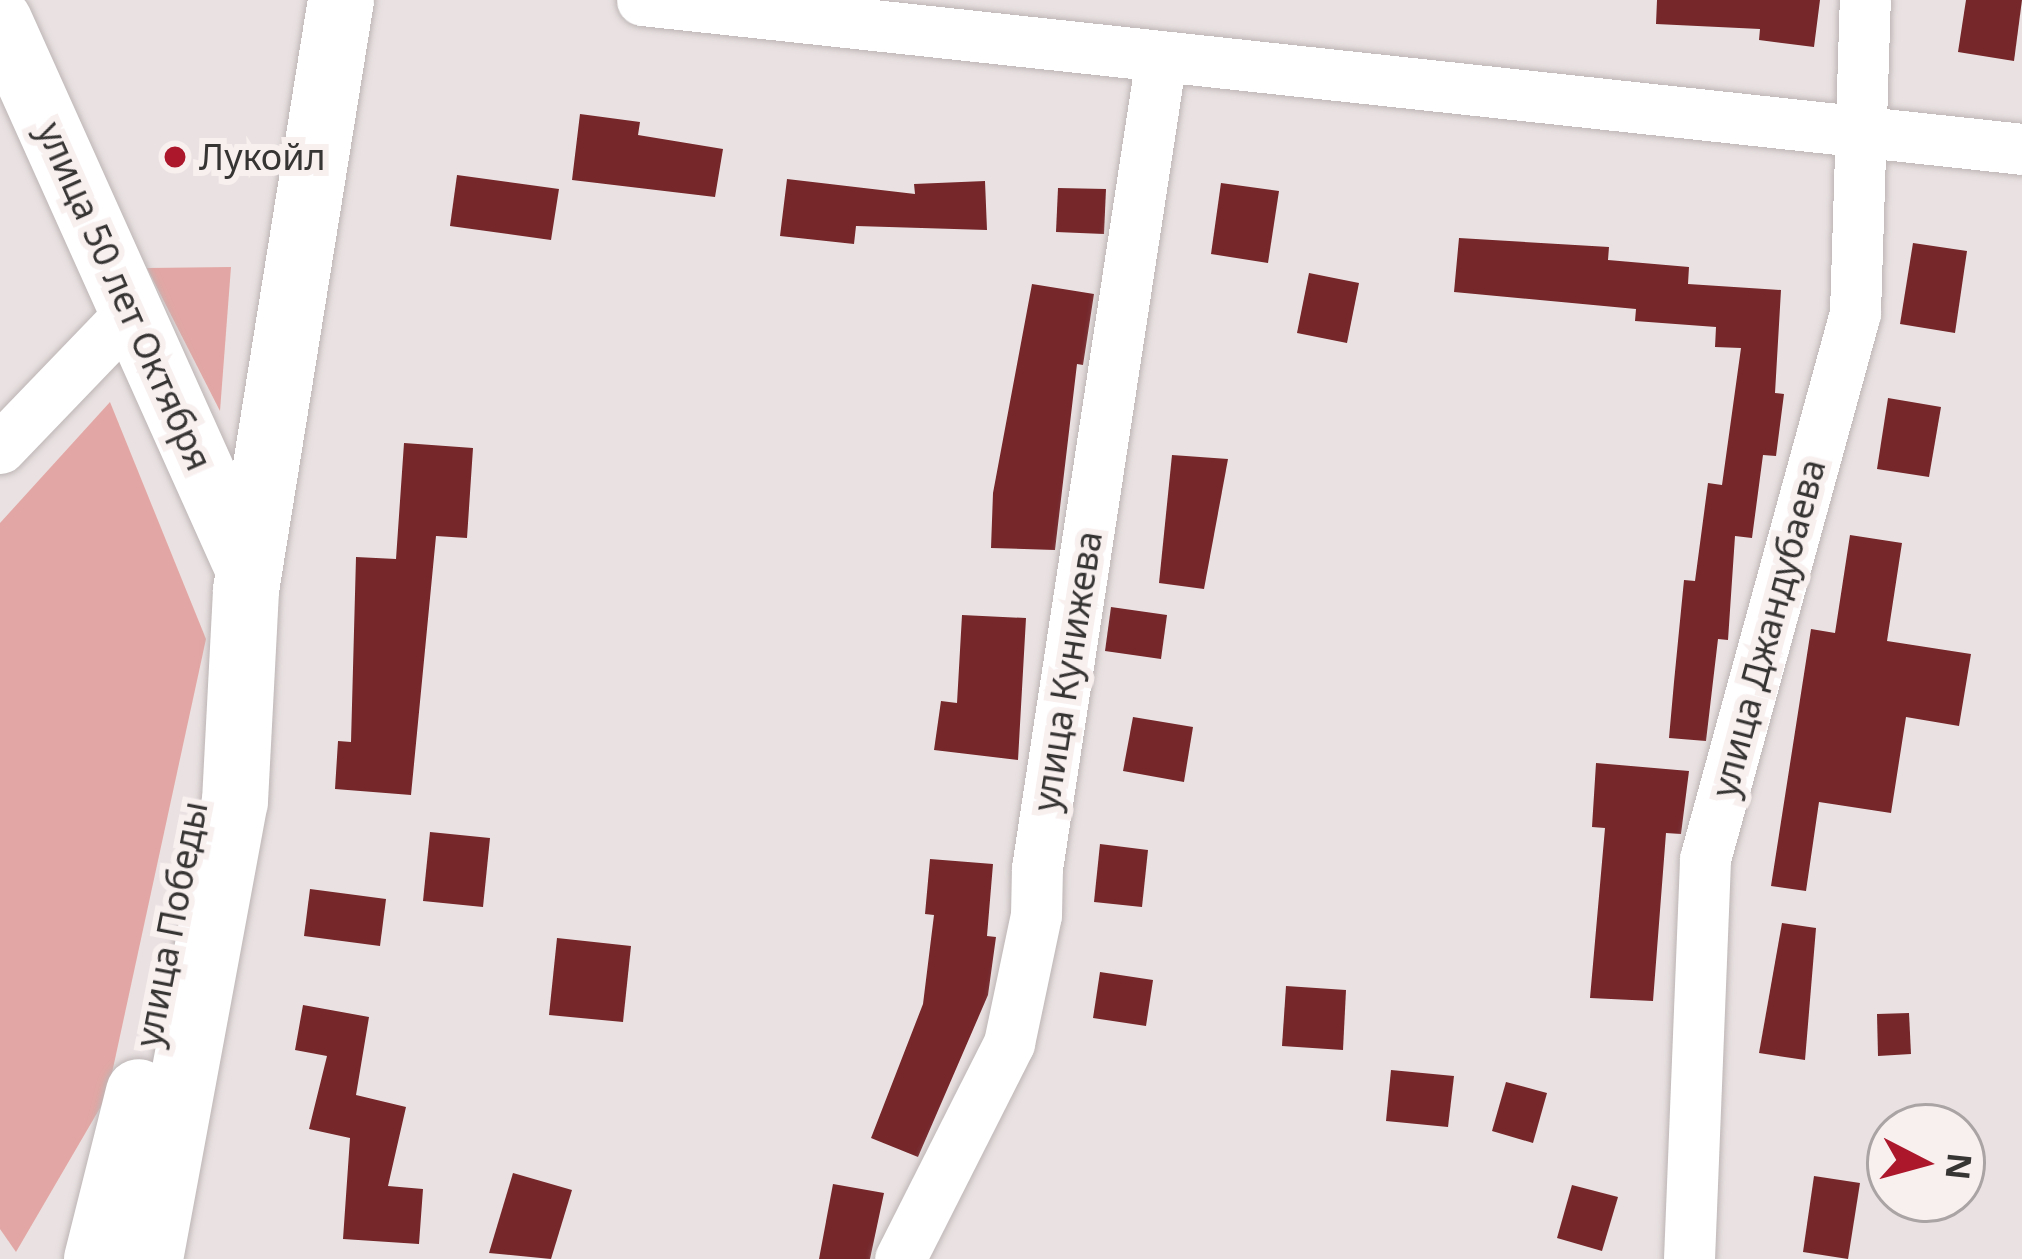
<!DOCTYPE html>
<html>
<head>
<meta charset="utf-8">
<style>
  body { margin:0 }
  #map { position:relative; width:2022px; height:1259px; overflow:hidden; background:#eae2e2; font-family:"Noto Sans",sans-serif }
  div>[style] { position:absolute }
  .green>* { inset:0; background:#e2a7a4 }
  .building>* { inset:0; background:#75272a }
  .roads { filter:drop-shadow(0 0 3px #bdb5b5) drop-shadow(0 0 3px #bdb5b5) }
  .minor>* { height:51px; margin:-25.5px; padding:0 25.5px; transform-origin:25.5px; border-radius:25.5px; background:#fff }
  .major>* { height:63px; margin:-31.5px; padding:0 31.5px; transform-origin:31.5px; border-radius:31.5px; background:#fff }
  .highway>* { height:66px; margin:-33px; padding:0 33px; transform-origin:33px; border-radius:33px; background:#fff }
  .dots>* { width:33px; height:33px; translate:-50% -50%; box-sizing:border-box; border:6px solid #f8efef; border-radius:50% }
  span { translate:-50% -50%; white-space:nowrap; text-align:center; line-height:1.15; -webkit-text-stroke:12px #f8efef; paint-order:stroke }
  .poi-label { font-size:36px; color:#373434 }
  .left { translate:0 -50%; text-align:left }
  .street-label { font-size:36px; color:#373434 }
  .north { position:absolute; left:1866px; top:1103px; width:120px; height:120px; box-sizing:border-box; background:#f8efef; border:3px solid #aba4a4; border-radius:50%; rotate:96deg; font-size:33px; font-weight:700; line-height:48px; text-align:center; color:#373434 }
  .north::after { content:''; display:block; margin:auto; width:42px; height:54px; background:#ac172b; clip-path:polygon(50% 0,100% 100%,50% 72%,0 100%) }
</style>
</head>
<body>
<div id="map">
  <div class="green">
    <div style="clip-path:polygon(231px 267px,220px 411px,147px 268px)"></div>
    <div style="clip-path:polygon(110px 402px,206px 639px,107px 1096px,16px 1252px,0 1229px,0 523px)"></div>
  </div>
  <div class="building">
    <div style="clip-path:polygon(1657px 0,1820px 0,1814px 47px,1759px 40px,1760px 29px,1656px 24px)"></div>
    <div style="clip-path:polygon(1966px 0,2022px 0,2014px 61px,1958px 52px)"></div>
    <div style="clip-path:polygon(580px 114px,640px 122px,638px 135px,723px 149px,715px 197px,572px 180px)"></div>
    <div style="clip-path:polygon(457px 175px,559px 189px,551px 240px,450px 226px)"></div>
    <div style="clip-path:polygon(787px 179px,915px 194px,914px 184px,985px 181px,987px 230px,856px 226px,854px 244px,780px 236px)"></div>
    <div style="clip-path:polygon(1221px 183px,1279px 191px,1268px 263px,1211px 254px)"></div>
    <div style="clip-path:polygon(1058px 188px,1106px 189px,1104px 234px,1056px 232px)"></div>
    <div style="clip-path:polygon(1459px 238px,1609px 247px,1608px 260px,1689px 267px,1688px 284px,1781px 290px,1775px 393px,1784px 394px,1776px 456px,1763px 455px,1752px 538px,1735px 536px,1728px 640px,1718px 639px,1706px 741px,1669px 738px,1674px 682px,1684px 580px,1695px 581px,1708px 483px,1722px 485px,1741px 348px,1715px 347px,1716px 327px,1635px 321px,1636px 309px,1454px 292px)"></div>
    <div style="clip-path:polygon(1913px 243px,1967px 251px,1955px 333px,1900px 324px)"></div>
    <div style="clip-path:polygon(1309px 273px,1359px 283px,1347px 343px,1297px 333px)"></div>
    <div style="clip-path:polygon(1032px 284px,1094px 294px,1083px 365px,1077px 364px,1055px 550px,991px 548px,993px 493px)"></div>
    <div style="clip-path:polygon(1888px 398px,1941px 407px,1929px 477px,1877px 469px)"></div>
    <div style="clip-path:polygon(404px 443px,473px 448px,467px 538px,436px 536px,411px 795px,335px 789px,338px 741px,351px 742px,356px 557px,396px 559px)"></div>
    <div style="clip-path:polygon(1172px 455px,1228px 459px,1204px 589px,1159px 583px)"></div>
    <div style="clip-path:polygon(1850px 535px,1902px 543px,1887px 641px,1971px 654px,1959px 726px,1906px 717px,1891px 813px,1819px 802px,1806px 891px,1771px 886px,1811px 629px,1835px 633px)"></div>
    <div style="clip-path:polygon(1111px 607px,1167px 615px,1161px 659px,1105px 651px)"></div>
    <div style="clip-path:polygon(962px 615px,1026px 618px,1018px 760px,934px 750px,941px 701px,957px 703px)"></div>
    <div style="clip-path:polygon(1133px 717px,1193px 727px,1184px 782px,1123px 771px)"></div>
    <div style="clip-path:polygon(1596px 763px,1689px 771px,1681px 834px,1666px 833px,1653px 1001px,1590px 998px,1605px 828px,1592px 827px)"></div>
    <div style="clip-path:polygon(430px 832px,490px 838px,483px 907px,423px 901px)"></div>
    <div style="clip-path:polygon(1100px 844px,1148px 850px,1142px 907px,1094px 902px)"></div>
    <div style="clip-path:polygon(930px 859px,993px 864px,987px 936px,996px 937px,988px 995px,918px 1157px,871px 1138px,923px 1004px,934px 915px,925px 914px)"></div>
    <div style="clip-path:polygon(310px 889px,386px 899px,380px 946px,304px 936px)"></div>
    <div style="clip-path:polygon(1782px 923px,1816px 928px,1805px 1060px,1759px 1053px)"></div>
    <div style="clip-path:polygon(557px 938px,631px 946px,623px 1022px,549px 1015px)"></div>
    <div style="clip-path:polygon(1100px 972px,1153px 980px,1146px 1026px,1093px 1018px)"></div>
    <div style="clip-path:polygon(1286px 986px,1346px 990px,1343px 1050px,1282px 1046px)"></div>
    <div style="clip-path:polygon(303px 1005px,369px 1017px,356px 1095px,406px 1107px,388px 1186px,423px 1189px,419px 1244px,343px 1239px,350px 1138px,309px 1129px,327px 1056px,295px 1050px)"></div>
    <div style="clip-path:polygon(1909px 1013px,1911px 1054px,1878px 1056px,1877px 1014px)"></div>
    <div style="clip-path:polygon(1391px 1070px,1454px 1076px,1448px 1127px,1386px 1121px)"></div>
    <div style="clip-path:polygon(1506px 1082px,1547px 1093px,1533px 1143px,1492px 1131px)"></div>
    <div style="clip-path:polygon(513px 1173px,572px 1190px,551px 1259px,489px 1253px)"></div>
    <div style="clip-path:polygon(1814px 1176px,1860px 1183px,1848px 1259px,1803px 1252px)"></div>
    <div style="clip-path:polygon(833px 1184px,884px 1193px,870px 1259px,819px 1259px)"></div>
    <div style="clip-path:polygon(1572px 1185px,1618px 1197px,1602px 1251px,1557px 1238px)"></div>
  </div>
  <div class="roads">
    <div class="minor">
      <div style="left:642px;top:0;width:1388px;rotate:6.16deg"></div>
      <div style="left:0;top:448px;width:192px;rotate:-46.1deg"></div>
      <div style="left:900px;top:1259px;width:242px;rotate:-63.2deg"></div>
      <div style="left:1009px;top:1043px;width:131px;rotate:-78.1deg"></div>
      <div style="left:1036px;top:915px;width:47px;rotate:-88.8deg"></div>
      <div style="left:1037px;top:868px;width:819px;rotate:-81.3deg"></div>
      <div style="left:1689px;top:1259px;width:400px;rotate:-87.7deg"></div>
      <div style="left:1705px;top:859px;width:566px;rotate:-74.64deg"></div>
      <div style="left:1855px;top:313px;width:313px;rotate:-88.2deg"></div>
    </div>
    <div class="major">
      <div style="left:0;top:20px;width:605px;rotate:65.81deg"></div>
    </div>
    <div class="highway">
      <div style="left:97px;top:1259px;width:172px;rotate:-75.9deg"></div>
      <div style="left:150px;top:1259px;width:466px;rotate:-79.5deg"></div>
      <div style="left:235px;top:801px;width:211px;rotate:-87deg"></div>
      <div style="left:246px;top:590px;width:598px;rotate:-80.85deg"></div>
    </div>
  </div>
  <div class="dots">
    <div style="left:175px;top:157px;background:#ac172b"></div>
  </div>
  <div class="poi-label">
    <span class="left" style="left:199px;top:157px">Лукойл</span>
  </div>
  <div class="street-label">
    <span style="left:125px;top:296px;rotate:66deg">улица 50 лет Октября</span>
    <span style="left:1768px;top:628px;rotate:-75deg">улица Джандубаева</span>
    <span style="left:1067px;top:671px;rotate:-81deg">улица Кунижева</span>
    <span style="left:171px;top:924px;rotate:-79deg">улица Победы</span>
  </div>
  <div class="north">N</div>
</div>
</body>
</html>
